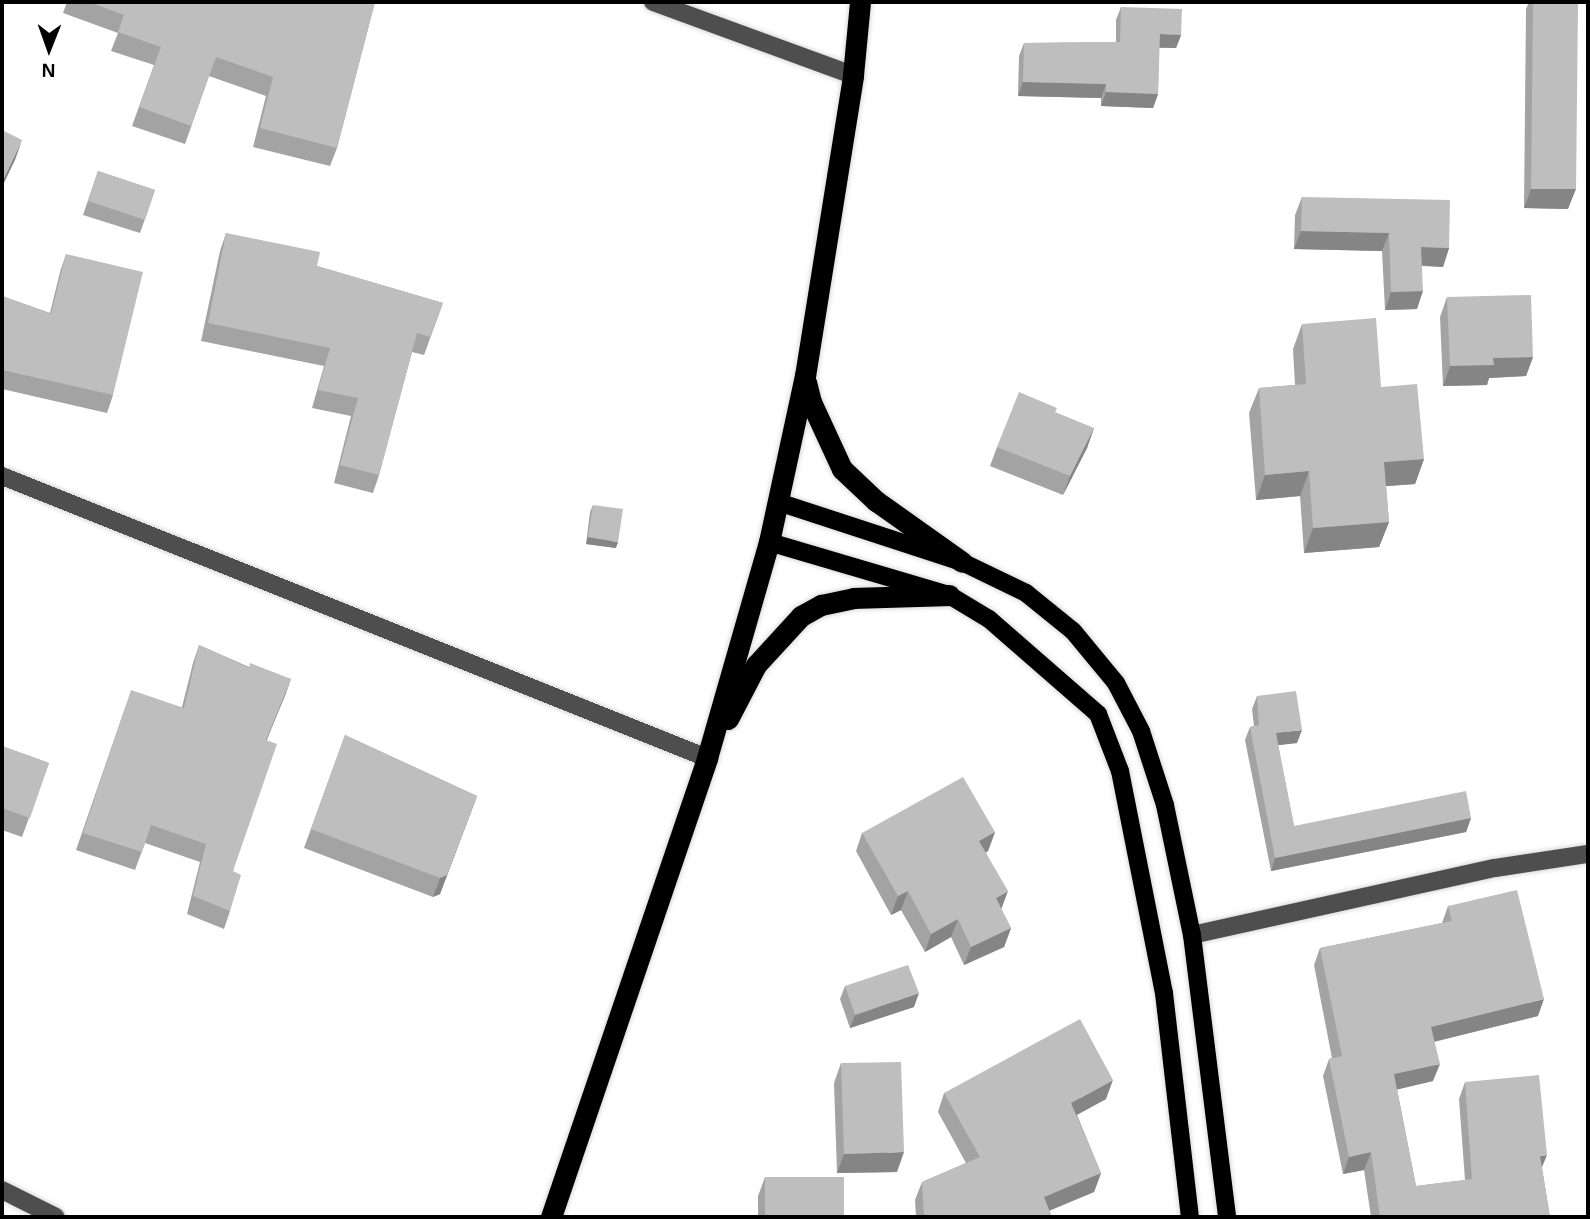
<!DOCTYPE html>
<html>
<head>
<meta charset="utf-8">
<style>
  body { margin:0 }
  #map { position:relative; width:1590px; height:1219px; overflow:hidden; background:#fff; font-family:Helvetica,sans-serif }
  div>[style] { position:absolute }
  .roads { filter:drop-shadow(0 0 2px #dbdbdb) drop-shadow(0 0 2px #dbdbdb) }
  .minor>* { height:18px; margin:-9px; padding:0 9px; transform-origin:9px; border-radius:9px; background:#4e4e4e }
  .major>* { height:18px; margin:-9px; padding:0 9px; transform-origin:9px; border-radius:9px; background:#000 }
  .highway>* { height:21px; margin:-10.5px; padding:0 10.5px; transform-origin:10.5px; border-radius:10.5px; background:#000 }
  .wall>* { inset:0; background:#a3a3a3 }
  .shaded-wall>* { inset:0; background:#858585 }
  .building>* { inset:0; background:#bebebe }
  span { translate:-50% -50%; white-space:nowrap; text-align:center; line-height:1.15; -webkit-text-stroke:5px #fff; paint-order:stroke }
  .frame { position:absolute; inset:0; border:4px solid #000; pointer-events:none }
  .north { position:absolute; left:14px; top:14px; width:70px; height:70px; -webkit-text-stroke:5px #fff; paint-order:stroke; rotate:181deg; font-size:19px; font-weight:700; line-height:28px; text-align:center; color:#000 }
  .north::after { content:''; display:block; margin:auto; width:24px; height:32px; background:#000; clip-path:polygon(50% 0,100% 100%,50% 72%,0 100%) }
</style>
</head>
<body>
<div id="map">
  <div class="roads">
    <div class="minor">
      <div style="left:653px;top:2px;width:213px;rotate:20.1deg"></div>
      <div style="left:2px;top:476px;width:759px;rotate:21.8deg"></div>
      <div style="left:1192px;top:935px;width:310px;rotate:-12.5deg"></div>
      <div style="left:1495px;top:868px;width:94px;rotate:-8.6deg"></div>
      <div style="left:2px;top:1190px;width:60px;rotate:26.6deg"></div>
    </div>
    <div class="major">
      <div style="left:778px;top:502px;width:194px;rotate:18.1deg"></div>
      <div style="left:962px;top:562px;width:71px;rotate:25.8deg"></div>
      <div style="left:1026px;top:593px;width:60px;rotate:39deg"></div>
      <div style="left:1073px;top:631px;width:67px;rotate:50.4deg"></div>
      <div style="left:1116px;top:683px;width:54px;rotate:62.5deg"></div>
      <div style="left:1141px;top:731px;width:78px;rotate:72deg"></div>
      <div style="left:1165px;top:805px;width:133px;rotate:78.3deg"></div>
      <div style="left:1192px;top:935px;width:284px;rotate:82.9deg"></div>
      <div style="left:769px;top:542px;width:188px;rotate:16.4deg"></div>
      <div style="left:949px;top:595px;width:47px;rotate:31deg"></div>
      <div style="left:989px;top:619px;width:145px;rotate:41.1deg"></div>
      <div style="left:1098px;top:714px;width:61px;rotate:68.9deg"></div>
      <div style="left:1120px;top:771px;width:226px;rotate:78.8deg"></div>
      <div style="left:1164px;top:993px;width:226px;rotate:83.4deg"></div>
    </div>
    <div class="highway">
      <div style="left:806px;top:382px;width:21px;rotate:76deg"></div>
      <div style="left:811px;top:402px;width:74px;rotate:65.2deg"></div>
      <div style="left:842px;top:469px;width:47px;rotate:43.3deg"></div>
      <div style="left:876px;top:501px;width:105px;rotate:35.3deg"></div>
      <div style="left:728px;top:719px;width:61px;rotate:-62.6deg"></div>
      <div style="left:756px;top:665px;width:67px;rotate:-47.4deg"></div>
      <div style="left:801px;top:616px;width:23px;rotate:-29deg"></div>
      <div style="left:821px;top:605px;width:34px;rotate:-12deg"></div>
      <div style="left:854px;top:598px;width:95px;rotate:-1.8deg"></div>
      <div style="left:551px;top:1217px;width:485px;rotate:-71.2deg"></div>
      <div style="left:707px;top:758px;width:225px;rotate:-74deg"></div>
      <div style="left:769px;top:542px;width:170px;rotate:-77.8deg"></div>
      <div style="left:805px;top:376px;width:305px;rotate:-80.9deg"></div>
      <div style="left:853px;top:75px;width:73px;rotate:-84.5deg"></div>
    </div>
  </div>
  <div class="wall">
    <div style="clip-path:polygon(67px 2px,375px 2px,337px 148px,330px 166px,253px 147px,266px 96px,209px 76px,185px 144px,132px 126px,154px 65px,111px 51px,118px 33px,63px 13px)"></div>
    <div style="clip-path:polygon(1529px 2px,1578px 2px,1568px 209px,1524px 208px,1526px 9px)"></div>
    <div style="clip-path:polygon(1121px 7px,1181px 35px,1176px 48px,1159px 48px,1158px 94px,1153px 108px,1101px 106px,1101px 98px,1018px 96px,1019px 56px,1024px 43px,1116px 42px,1116px 20px)"></div>
    <div style="clip-path:polygon(98px 171px,155px 190px,140px 233px,83px 215px)"></div>
    <div style="clip-path:polygon(1302px 197px,1449px 248px,1443px 267px,1422px 266px,1417px 309px,1385px 310px,1382px 251px,1294px 249px,1295px 215px)"></div>
    <div style="clip-path:polygon(226px 233px,317px 266px,443px 303px,424px 355px,412px 352px,379px 475px,373px 493px,334px 483px,351px 416px,312px 408px,324px 366px,201px 341px,220px 251px)"></div>
    <div style="clip-path:polygon(66px 254px,113px 395px,107px 413px,2px 389px,2px 296px,50px 313px,60px 272px)"></div>
    <div style="clip-path:polygon(1447px 297px,1533px 357px,1526px 376px,1489px 378px,1487px 385px,1443px 386px,1440px 317px)"></div>
    <div style="clip-path:polygon(1302px 324px,1381px 387px,1424px 459px,1415px 484px,1386px 486px,1389px 522px,1379px 547px,1304px 553px,1300px 496px,1256px 500px,1249px 413px,1259px 388px,1295px 385px,1293px 349px)"></div>
    <div style="clip-path:polygon(1094px 428px,1087px 448px,1063px 495px,990px 466px,997px 447px)"></div>
    <div style="clip-path:polygon(593px 505px,616px 548px,586px 544px,590px 512px)"></div>
    <div style="clip-path:polygon(199px 645px,249px 667px,291px 679px,267px 740px,233px 871px,230px 911px,224px 929px,187px 914px,200px 862px,145px 843px,135px 870px,76px 850px,125px 708px,182px 707px,193px 663px)"></div>
    <div style="clip-path:polygon(1257px 696px,1297px 743px,1278px 745px,1294px 826px,1471px 818px,1466px 832px,1271px 871px,1245px 740px,1250px 727px,1254px 726px,1252px 709px)"></div>
    <div style="clip-path:polygon(345px 735px,477px 796px,440px 894px,433px 897px,304px 848px)"></div>
    <div style="clip-path:polygon(2px 746px,49px 763px,22px 837px,2px 830px)"></div>
    <div style="clip-path:polygon(995px 832px,988px 851px,986px 852px,1001px 909px,1011px 928px,1004px 947px,964px 965px,951px 937px,925px 952px,901px 910px,891px 915px,856px 851px,862px 833px)"></div>
    <div style="clip-path:polygon(1448px 906px,1538px 1016px,1434px 1042px,1433px 1081px,1397px 1089px,1416px 1186px,1465px 1180px,1459px 1099px,1465px 1082px,1542px 1168px,1550px 1217px,1371px 1217px,1364px 1170px,1343px 1174px,1323px 1076px,1329px 1059px,1332px 1058px,1314px 965px,1320px 948px,1442px 923px)"></div>
    <div style="clip-path:polygon(845px 986px,914px 1007px,850px 1028px,840px 999px)"></div>
    <div style="clip-path:polygon(841px 1063px,897px 1172px,837px 1173px,834px 1083px)"></div>
    <div style="clip-path:polygon(944px 1093px,1106px 1099px,1077px 1115px,1101px 1173px,1094px 1192px,1049px 1210px,1052px 1217px,916px 1217px,915px 1200px,922px 1182px,966px 1163px,938px 1112px)"></div>
    <div style="clip-path:polygon(765px 1177px,844px 1217px,758px 1217px,758px 1196px)"></div>
  </div>
  <div class="shaded-wall">
    <div style="clip-path:polygon(1160px 34px,1181px 35px,1176px 48px,1155px 47px)"></div>
    <div style="clip-path:polygon(1023px 82px,1106px 84px,1101px 98px,1018px 96px)"></div>
    <div style="clip-path:polygon(1106px 92px,1158px 94px,1153px 108px,1101px 106px)"></div>
    <div style="clip-path:polygon(22px 140px,15px 160px,2px 187px,2px 182px)"></div>
    <div style="clip-path:polygon(1531px 189px,1576px 189px,1568px 209px,1524px 208px)"></div>
    <div style="clip-path:polygon(1301px 231px,1389px 233px,1382px 251px,1294px 249px)"></div>
    <div style="clip-path:polygon(1421px 247px,1449px 248px,1443px 267px,1415px 265px)"></div>
    <div style="clip-path:polygon(1423px 291px,1417px 309px,1385px 310px,1391px 292px)"></div>
    <div style="clip-path:polygon(1533px 357px,1526px 376px,1489px 378px,1487px 385px,1443px 386px,1450px 366px,1493px 358px)"></div>
    <div style="clip-path:polygon(1094px 428px,1087px 448px,1063px 495px,1070px 476px)"></div>
    <div style="clip-path:polygon(1424px 459px,1415px 484px,1375px 487px,1384px 462px)"></div>
    <div style="clip-path:polygon(1309px 471px,1300px 496px,1256px 500px,1265px 475px)"></div>
    <div style="clip-path:polygon(1389px 522px,1379px 547px,1304px 553px,1313px 528px)"></div>
    <div style="clip-path:polygon(588px 537px,618px 542px,616px 548px,586px 544px)"></div>
    <div style="clip-path:polygon(291px 679px,285px 696px,259px 757px,266px 740px)"></div>
    <div style="clip-path:polygon(1302px 730px,1297px 743px,1271px 746px,1276px 733px)"></div>
    <div style="clip-path:polygon(477px 796px,440px 894px,433px 897px,440px 878px)"></div>
    <div style="clip-path:polygon(1471px 818px,1466px 832px,1271px 871px,1275px 858px)"></div>
    <div style="clip-path:polygon(995px 832px,988px 851px,973px 860px,979px 841px)"></div>
    <div style="clip-path:polygon(908px 891px,901px 910px,891px 915px,898px 896px)"></div>
    <div style="clip-path:polygon(1008px 891px,1001px 910px,996px 898px)"></div>
    <div style="clip-path:polygon(958px 919px,951px 937px,925px 952px,931px 934px)"></div>
    <div style="clip-path:polygon(1011px 928px,1004px 947px,964px 965px,971px 947px)"></div>
    <div style="clip-path:polygon(919px 993px,914px 1007px,850px 1028px,855px 1015px)"></div>
    <div style="clip-path:polygon(1544px 999px,1538px 1016px,1424px 1044px,1431px 1027px)"></div>
    <div style="clip-path:polygon(1440px 1064px,1433px 1081px,1387px 1092px,1394px 1074px)"></div>
    <div style="clip-path:polygon(1113px 1080px,1106px 1099px,1065px 1121px,1071px 1103px)"></div>
    <div style="clip-path:polygon(904px 1152px,897px 1172px,837px 1173px,844px 1154px)"></div>
    <div style="clip-path:polygon(1371px 1152px,1364px 1170px,1343px 1174px,1349px 1157px)"></div>
    <div style="clip-path:polygon(1547px 1155px,1540px 1172px,1540px 1156px)"></div>
    <div style="clip-path:polygon(1101px 1173px,1094px 1192px,1037px 1216px,1044px 1197px)"></div>
  </div>
  <div class="building">
    <div style="clip-path:polygon(89px 2px,375px 2px,337px 148px,260px 128px,273px 77px,216px 57px,191px 126px,139px 107px,161px 47px,118px 32px,124px 15px)"></div>
    <div style="clip-path:polygon(1533px 2px,1578px 2px,1576px 189px,1531px 189px)"></div>
    <div style="clip-path:polygon(1121px 7px,1182px 9px,1181px 35px,1160px 34px,1158px 94px,1106px 92px,1106px 84px,1023px 82px,1024px 43px,1120px 42px)"></div>
    <div style="clip-path:polygon(2px 130px,22px 140px,2px 182px)"></div>
    <div style="clip-path:polygon(98px 171px,155px 190px,145px 220px,88px 201px)"></div>
    <div style="clip-path:polygon(1302px 197px,1450px 200px,1449px 248px,1421px 247px,1423px 291px,1391px 292px,1389px 233px,1301px 231px)"></div>
    <div style="clip-path:polygon(226px 233px,320px 252px,317px 266px,443px 303px,430px 337px,417px 333px,379px 475px,340px 465px,358px 398px,318px 390px,330px 348px,208px 323px)"></div>
    <div style="clip-path:polygon(66px 254px,143px 272px,113px 395px,2px 370px,2px 296px,51px 314px)"></div>
    <div style="clip-path:polygon(1531px 295px,1533px 357px,1493px 358px,1494px 365px,1450px 366px,1447px 297px)"></div>
    <div style="clip-path:polygon(1376px 318px,1381px 387px,1417px 384px,1424px 459px,1384px 462px,1389px 522px,1313px 528px,1309px 471px,1265px 475px,1259px 388px,1306px 384px,1302px 324px)"></div>
    <div style="clip-path:polygon(1019px 392px,1057px 408px,1055px 412px,1094px 428px,1070px 476px,997px 447px)"></div>
    <div style="clip-path:polygon(593px 505px,623px 509px,618px 542px,588px 537px)"></div>
    <div style="clip-path:polygon(199px 645px,249px 668px,250px 663px,291px 679px,266px 740px,277px 744px,233px 871px,241px 875px,230px 911px,193px 896px,206px 844px,151px 825px,142px 852px,83px 833px,131px 690px,184px 708px)"></div>
    <div style="clip-path:polygon(1296px 691px,1302px 730px,1276px 733px,1294px 826px,1466px 791px,1471px 818px,1275px 858px,1250px 727px,1259px 725px,1257px 696px)"></div>
    <div style="clip-path:polygon(345px 735px,477px 796px,447px 875px,440px 878px,311px 829px)"></div>
    <div style="clip-path:polygon(2px 746px,49px 763px,30px 818px,2px 808px)"></div>
    <div style="clip-path:polygon(963px 777px,995px 832px,979px 841px,1008px 891px,996px 898px,1011px 928px,971px 947px,958px 919px,931px 934px,908px 891px,898px 896px,862px 833px)"></div>
    <div style="clip-path:polygon(1517px 890px,1544px 999px,1431px 1027px,1440px 1064px,1394px 1074px,1416px 1186px,1472px 1179px,1465px 1082px,1539px 1075px,1547px 1155px,1540px 1156px,1550px 1217px,1380px 1217px,1371px 1152px,1349px 1157px,1329px 1059px,1342px 1056px,1320px 948px,1452px 921px,1448px 906px)"></div>
    <div style="clip-path:polygon(908px 965px,919px 993px,855px 1015px,845px 986px)"></div>
    <div style="clip-path:polygon(1080px 1019px,1113px 1080px,1071px 1103px,1101px 1173px,1044px 1197px,1052px 1217px,924px 1217px,922px 1182px,980px 1157px,944px 1093px)"></div>
    <div style="clip-path:polygon(901px 1062px,904px 1152px,844px 1154px,841px 1063px)"></div>
    <div style="clip-path:polygon(765px 1177px,844px 1177px,844px 1217px,765px 1217px)"></div>
  </div>
  <div class="frame"></div>
  <div class="north">N</div>
</div>
</body>
</html>
